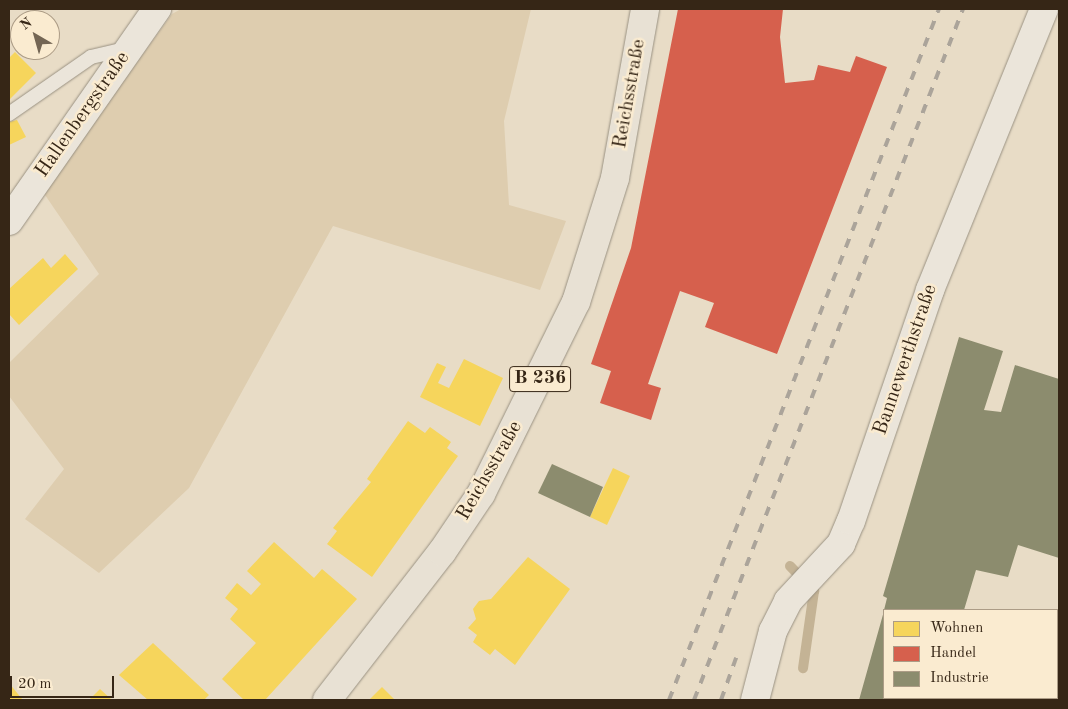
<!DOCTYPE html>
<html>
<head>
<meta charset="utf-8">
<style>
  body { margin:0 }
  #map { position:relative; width:1068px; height:709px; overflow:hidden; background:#e8dcc6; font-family:"Old Standard TT",serif }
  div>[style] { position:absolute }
  .green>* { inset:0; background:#decdaf }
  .homes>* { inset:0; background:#f6d55c }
  .shops>* { inset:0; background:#d6604d }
  .industry>* { inset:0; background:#8c8c6e }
  .stream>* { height:10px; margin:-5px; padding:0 5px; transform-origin:5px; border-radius:5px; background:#c4b395 }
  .roads { filter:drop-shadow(0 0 1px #999182) drop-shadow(0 0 1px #999182) }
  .service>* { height:14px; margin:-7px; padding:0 7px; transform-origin:7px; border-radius:7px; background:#ebe5da }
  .minor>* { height:28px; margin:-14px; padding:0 14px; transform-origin:14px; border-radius:14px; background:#ebe5da }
  .primary>* { height:28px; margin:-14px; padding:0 14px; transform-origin:14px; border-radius:14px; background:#e8e1d4 }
  .rail>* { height:4px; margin-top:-2px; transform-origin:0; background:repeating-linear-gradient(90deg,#aba49a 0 9px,transparent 0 18px) }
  span { translate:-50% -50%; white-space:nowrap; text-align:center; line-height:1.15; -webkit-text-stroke:5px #faebd0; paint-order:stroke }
  .shield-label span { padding:1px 4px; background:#faebd0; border:1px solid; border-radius:4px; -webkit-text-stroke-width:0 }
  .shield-label { font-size:19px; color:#362616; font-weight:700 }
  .street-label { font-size:20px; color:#362616 }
  .frame { position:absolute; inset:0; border:10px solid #362616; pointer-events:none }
  .legend { position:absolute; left:883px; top:609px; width:175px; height:90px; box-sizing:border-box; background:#faebd0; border:1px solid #ac9c86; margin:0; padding:6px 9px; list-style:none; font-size:15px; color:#362616 }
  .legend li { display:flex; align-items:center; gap:10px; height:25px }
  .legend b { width:25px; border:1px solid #ac9c86 }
  .north { position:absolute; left:10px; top:10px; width:50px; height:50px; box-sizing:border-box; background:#faebd0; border:1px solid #ac9c86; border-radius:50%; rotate:322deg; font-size:14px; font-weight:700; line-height:20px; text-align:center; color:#362616 }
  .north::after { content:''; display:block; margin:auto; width:18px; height:22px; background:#746654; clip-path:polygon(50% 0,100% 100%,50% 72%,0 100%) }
  .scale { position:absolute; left:10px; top:676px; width:104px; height:22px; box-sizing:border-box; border:2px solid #362616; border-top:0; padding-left:6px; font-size:15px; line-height:18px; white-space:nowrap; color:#362616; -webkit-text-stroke:4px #faebd0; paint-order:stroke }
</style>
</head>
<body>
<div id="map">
  <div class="green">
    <div style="clip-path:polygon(181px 9px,531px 9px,504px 121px,509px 205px,566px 221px,540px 290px,333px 226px,189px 488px,99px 573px,25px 519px,64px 469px,9px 396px,9px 363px,99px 274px,43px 192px,172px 14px)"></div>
  </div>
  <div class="homes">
    <div style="clip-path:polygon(15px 52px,36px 73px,9px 100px,9px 58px)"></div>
    <div style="clip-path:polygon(17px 120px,26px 137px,9px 145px,9px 122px)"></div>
    <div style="clip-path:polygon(65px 254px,78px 269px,19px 325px,9px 314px,9px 289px,43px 258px,51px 268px)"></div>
    <div style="clip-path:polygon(464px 359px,503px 378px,480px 426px,420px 397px,437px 363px,446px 367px,438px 383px,449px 388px)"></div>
    <div style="clip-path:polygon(408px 421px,425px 433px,430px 427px,451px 442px,447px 448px,458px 456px,372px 577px,327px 544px,337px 531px,333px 528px,371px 482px,367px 479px)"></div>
    <div style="clip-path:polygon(613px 468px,630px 476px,607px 525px,590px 517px)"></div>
    <div style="clip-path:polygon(274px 542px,314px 578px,322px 569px,357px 599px,265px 700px,244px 700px,222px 679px,256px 643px,230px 619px,238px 609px,225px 598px,237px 583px,251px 595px,261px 584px,247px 571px)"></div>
    <div style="clip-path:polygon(528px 557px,570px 589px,515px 665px,495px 649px,490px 655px,473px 642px,477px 635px,468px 628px,476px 619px,473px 609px,479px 601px,491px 599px)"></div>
    <div style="clip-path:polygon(153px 643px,209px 695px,204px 700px,148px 700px,119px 675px)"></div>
    <div style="clip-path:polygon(9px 683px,22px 699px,21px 700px,9px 700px)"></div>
    <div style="clip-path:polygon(382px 687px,395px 700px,369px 700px)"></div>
    <div style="clip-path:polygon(100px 689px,112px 700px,89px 700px)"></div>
  </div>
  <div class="shops">
    <div style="clip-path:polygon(678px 9px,783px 9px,780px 37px,785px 83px,814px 80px,818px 65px,850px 72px,856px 56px,887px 67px,777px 354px,705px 327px,714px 303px,680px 291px,648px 384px,661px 388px,651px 420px,600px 403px,611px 371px,591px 364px,631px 248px)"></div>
  </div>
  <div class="industry">
    <div style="clip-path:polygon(959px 337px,1003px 351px,984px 410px,1001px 412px,1015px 365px,1059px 379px,1059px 558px,1018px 545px,1008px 577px,976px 570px,964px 610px,884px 610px,887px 598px,883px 596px)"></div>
    <div style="clip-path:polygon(552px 464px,603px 487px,590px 517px,538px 493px)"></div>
    <div style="clip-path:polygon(884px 611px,884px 698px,917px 698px,916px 700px,859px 700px)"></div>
    <div style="clip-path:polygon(1057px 659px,1059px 700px,992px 700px,1057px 698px)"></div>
  </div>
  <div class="stream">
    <div style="left:790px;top:566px;width:35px;rotate:46deg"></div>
    <div style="left:814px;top:591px;width:78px;rotate:98.1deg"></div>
  </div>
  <div class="roads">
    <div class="service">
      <div style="left:9px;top:114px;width:100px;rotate:-34.8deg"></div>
      <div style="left:91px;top:57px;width:36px;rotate:-13deg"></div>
    </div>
    <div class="minor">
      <div style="left:9px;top:221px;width:259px;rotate:-55.1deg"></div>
      <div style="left:755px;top:700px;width:71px;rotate:-75.4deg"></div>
      <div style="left:773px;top:631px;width:34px;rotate:-63deg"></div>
      <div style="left:788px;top:601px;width:78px;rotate:-47.1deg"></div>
      <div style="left:841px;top:544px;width:25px;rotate:-67deg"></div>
      <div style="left:851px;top:521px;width:244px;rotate:-71.1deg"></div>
      <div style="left:930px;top:290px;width:303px;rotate:-67.9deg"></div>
    </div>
    <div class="primary">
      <div style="left:327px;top:700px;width:187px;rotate:-52.2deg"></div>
      <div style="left:442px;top:552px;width:70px;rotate:-56.1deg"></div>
      <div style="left:481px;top:494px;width:214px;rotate:-63.7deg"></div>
      <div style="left:576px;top:302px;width:130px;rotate:-72.5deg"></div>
      <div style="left:615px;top:178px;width:172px;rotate:-79.9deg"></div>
    </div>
  </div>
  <div class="rail">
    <div style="left:669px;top:700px;width:742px;rotate:-68.66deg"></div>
    <div style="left:694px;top:700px;width:742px;rotate:-68.73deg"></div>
    <div style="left:721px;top:700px;width:45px;rotate:-70.3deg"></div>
  </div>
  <div class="shield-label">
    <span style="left:540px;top:379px">B 236</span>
  </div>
  <div class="street-label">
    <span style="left:630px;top:94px;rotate:-80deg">Reichsstraße</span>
    <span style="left:83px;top:115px;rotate:-55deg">Hallenbergstraße</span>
    <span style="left:906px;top:360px;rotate:-71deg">Bannewerthstraße</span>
    <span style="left:490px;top:471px;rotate:-60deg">Reichsstraße</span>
  </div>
  <div class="frame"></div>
  <ul class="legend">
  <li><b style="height:14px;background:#f6d55c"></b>Wohnen</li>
  <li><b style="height:14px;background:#d6604d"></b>Handel</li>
  <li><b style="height:14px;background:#8c8c6e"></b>Industrie</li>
  </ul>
  <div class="north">N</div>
  <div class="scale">20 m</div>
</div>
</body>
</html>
